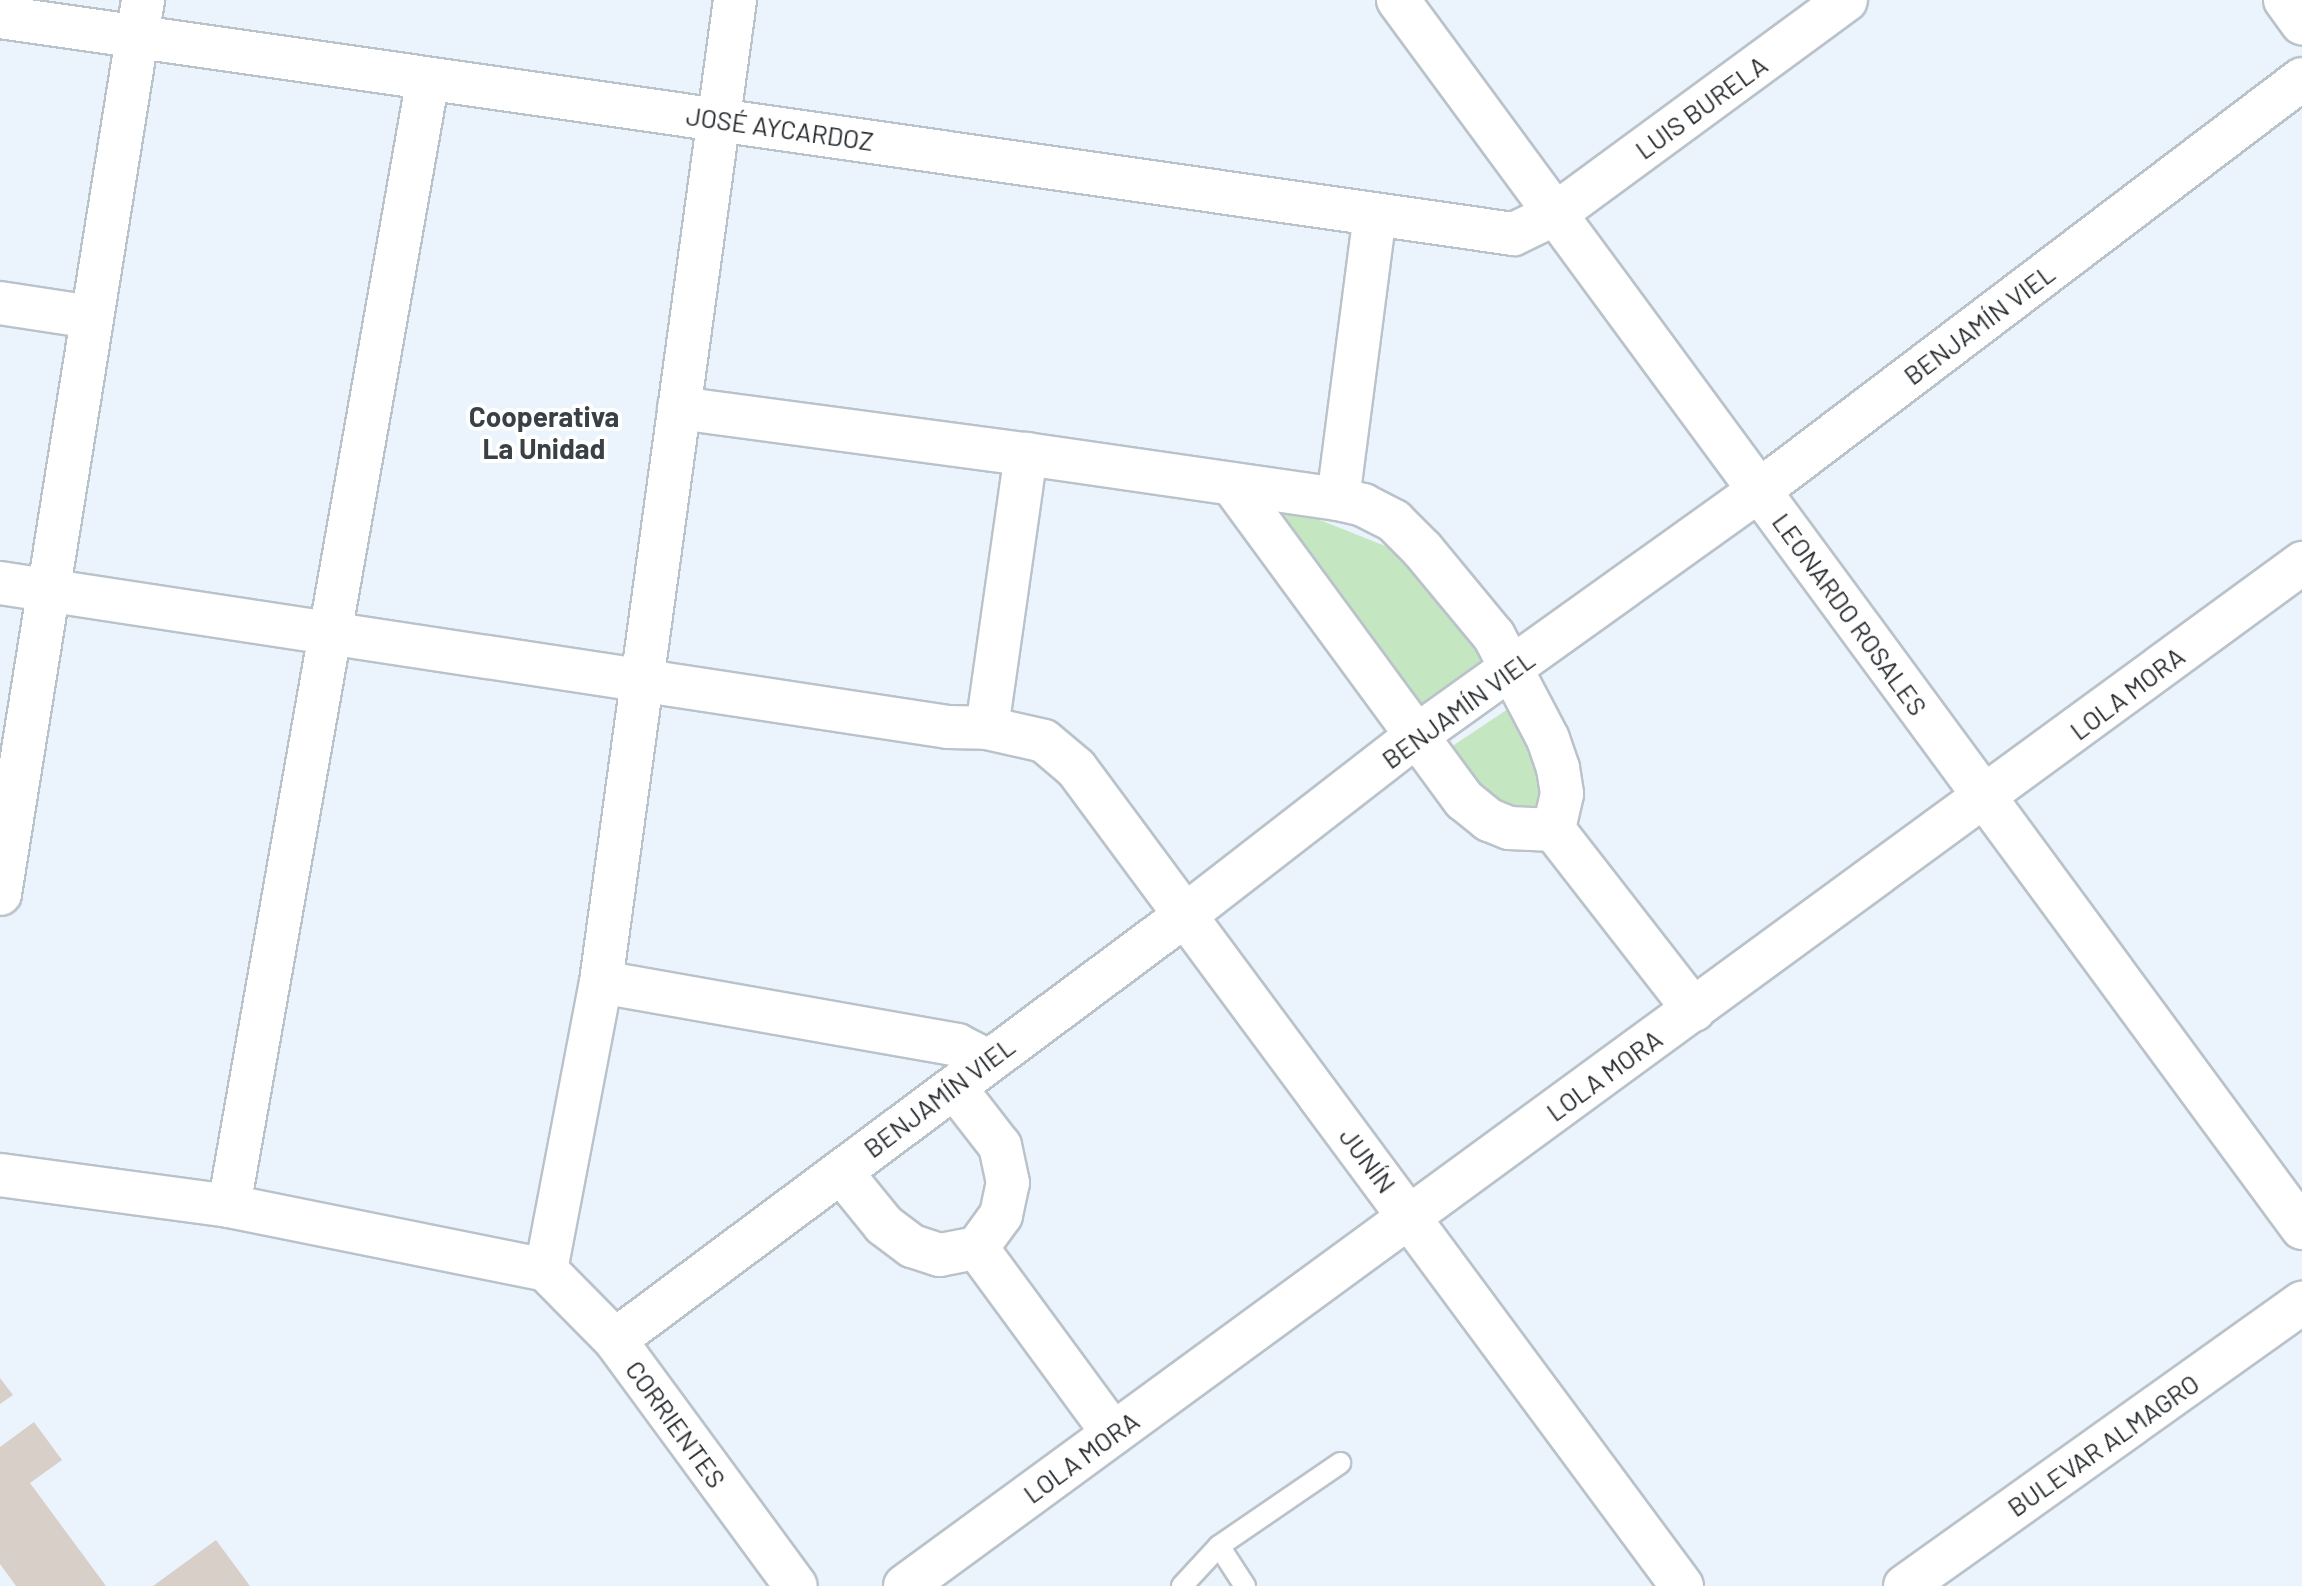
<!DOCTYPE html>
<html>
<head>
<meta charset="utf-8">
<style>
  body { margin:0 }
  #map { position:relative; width:2302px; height:1586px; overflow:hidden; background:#ebf4fc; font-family:Barlow,sans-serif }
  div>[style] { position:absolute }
  .green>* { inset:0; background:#c4e6c1 }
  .building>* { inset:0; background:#d8d0c8 }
  .roads { filter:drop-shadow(2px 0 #bac2ca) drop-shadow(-2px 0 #bac2ca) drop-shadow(0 2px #bac2ca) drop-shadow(0 -2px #bac2ca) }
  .service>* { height:20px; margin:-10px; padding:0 10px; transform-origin:10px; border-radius:10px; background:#fff }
  .minor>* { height:42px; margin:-21px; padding:0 21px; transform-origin:21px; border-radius:21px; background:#fff }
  span { translate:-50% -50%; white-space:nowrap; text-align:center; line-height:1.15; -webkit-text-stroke:8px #fff; paint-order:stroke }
  .street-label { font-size:26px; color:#272a2d }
  .neighbourhood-label { font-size:28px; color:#394046; font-weight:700 }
</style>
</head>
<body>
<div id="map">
  <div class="green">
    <div style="clip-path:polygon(1277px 503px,1398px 551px,1488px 660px,1423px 712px,1272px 512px)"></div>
    <div style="clip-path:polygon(1517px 703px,1545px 795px,1537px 809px,1525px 813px,1495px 803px,1448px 749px)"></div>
  </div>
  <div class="building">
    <div style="clip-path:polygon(0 1378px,13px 1395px,0 1404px)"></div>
    <div style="clip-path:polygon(34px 1422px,62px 1460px,30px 1483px,106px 1586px,16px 1586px,0 1564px,0 1447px)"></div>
    <div style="clip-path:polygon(216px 1540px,250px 1586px,153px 1586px)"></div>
  </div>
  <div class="roads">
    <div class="service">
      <div style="left:1219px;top:1546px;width:48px;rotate:57deg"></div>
      <div style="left:1182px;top:1586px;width:54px;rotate:-47.2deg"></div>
      <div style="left:1219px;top:1546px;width:147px;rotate:-34.4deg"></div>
    </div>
    <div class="minor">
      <div style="left:1398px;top:0;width:1525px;rotate:53.64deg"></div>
      <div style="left:2285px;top:0;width:29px;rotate:54deg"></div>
      <div style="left:0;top:17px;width:1529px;rotate:8.16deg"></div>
      <div style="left:1514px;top:234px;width:46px;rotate:-26deg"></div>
      <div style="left:1555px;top:214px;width:361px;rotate:-36.3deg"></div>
      <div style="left:0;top:303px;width:93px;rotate:8.7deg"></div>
      <div style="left:679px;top:408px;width:350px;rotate:7.6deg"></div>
      <div style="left:1026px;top:454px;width:315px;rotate:8.2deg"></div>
      <div style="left:1338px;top:499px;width:26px;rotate:13deg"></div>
      <div style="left:1363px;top:505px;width:35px;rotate:27deg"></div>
      <div style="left:1394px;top:521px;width:40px;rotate:45deg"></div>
      <div style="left:1422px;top:549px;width:113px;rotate:50.4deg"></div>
      <div style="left:1494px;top:636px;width:116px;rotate:62.3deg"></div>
      <div style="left:1548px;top:739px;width:31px;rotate:71deg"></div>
      <div style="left:1558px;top:768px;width:26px;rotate:81deg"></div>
      <div style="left:1562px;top:794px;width:37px;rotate:103deg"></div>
      <div style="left:1554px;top:830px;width:45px;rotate:-177.5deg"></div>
      <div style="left:1509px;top:828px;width:22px;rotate:-158deg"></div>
      <div style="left:1489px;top:820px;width:32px;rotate:-141deg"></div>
      <div style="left:1464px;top:800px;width:392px;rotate:-126.3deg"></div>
      <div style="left:1338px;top:499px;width:286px;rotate:-82.6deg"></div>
      <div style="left:0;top:583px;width:959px;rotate:8.64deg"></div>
      <div style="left:948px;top:727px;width:39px;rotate:1deg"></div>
      <div style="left:987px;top:728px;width:58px;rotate:12.8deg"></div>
      <div style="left:1044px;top:741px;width:42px;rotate:40.2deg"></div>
      <div style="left:1076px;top:768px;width:1018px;rotate:53.47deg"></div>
      <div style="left:987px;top:728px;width:277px;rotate:-81.9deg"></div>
      <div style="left:1554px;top:830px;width:228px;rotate:52.1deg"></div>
      <div style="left:0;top:894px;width:905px;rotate:-80.91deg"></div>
      <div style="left:601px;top:982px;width:362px;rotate:10deg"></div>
      <div style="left:957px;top:1045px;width:33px;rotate:27deg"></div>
      <div style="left:841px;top:1172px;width:68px;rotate:50.9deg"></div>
      <div style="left:884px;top:1225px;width:35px;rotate:37deg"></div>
      <div style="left:912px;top:1246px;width:29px;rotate:18deg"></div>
      <div style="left:940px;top:1255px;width:38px;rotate:-11deg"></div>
      <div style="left:977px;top:1248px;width:41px;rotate:-54deg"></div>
      <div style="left:1001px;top:1215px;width:33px;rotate:-78deg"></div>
      <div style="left:1008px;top:1183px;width:38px;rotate:-102deg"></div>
      <div style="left:1000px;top:1146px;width:73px;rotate:-127.8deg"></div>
      <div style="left:0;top:1175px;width:231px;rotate:7.7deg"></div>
      <div style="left:229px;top:1206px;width:323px;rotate:11.4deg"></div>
      <div style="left:229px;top:1206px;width:1145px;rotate:-79.99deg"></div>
      <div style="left:977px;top:1248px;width:230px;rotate:53.7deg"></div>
      <div style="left:546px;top:1270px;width:293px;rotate:-79.2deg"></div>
      <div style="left:601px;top:982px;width:991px;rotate:-82.23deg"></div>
      <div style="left:546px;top:1270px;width:98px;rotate:45.4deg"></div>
      <div style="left:615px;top:1340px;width:305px;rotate:53.7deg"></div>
      <div style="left:615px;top:1340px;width:710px;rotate:-36.69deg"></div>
      <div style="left:1184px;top:916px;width:294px;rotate:-37.8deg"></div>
      <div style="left:1416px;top:736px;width:423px;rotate:-35.6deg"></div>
      <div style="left:1760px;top:490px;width:680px;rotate:-37.17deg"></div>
      <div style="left:905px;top:1586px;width:1732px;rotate:-36.21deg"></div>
      <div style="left:1905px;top:1586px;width:488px;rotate:-35.5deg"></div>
    </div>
  </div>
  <div class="street-label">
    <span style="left:1701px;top:107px;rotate:-36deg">LUIS BURELA</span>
    <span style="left:780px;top:128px;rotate:8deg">JOSÉ AYCARDOZ</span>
    <span style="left:1979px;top:324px;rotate:-37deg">BENJAMÍN VIEL</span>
    <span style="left:1850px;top:614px;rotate:54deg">LEONARDO ROSALES</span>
    <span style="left:2127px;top:693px;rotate:-37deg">LOLA MORA</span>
    <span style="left:1458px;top:709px;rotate:-36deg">BENJAMÍN VIEL</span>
    <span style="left:1604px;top:1075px;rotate:-36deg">LOLA MORA</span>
    <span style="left:939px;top:1097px;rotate:-37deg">BENJAMÍN VIEL</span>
    <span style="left:1368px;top:1160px;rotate:53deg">JUNÍN</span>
    <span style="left:676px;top:1424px;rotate:54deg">CORRIENTES</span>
    <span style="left:2103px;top:1445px;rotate:-35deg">BULEVAR ALMAGRO</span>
    <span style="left:1081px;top:1457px;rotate:-36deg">LOLA MORA</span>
  </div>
  <div class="neighbourhood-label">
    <span style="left:544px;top:432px">Cooperativa<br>La Unidad</span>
  </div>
</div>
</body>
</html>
